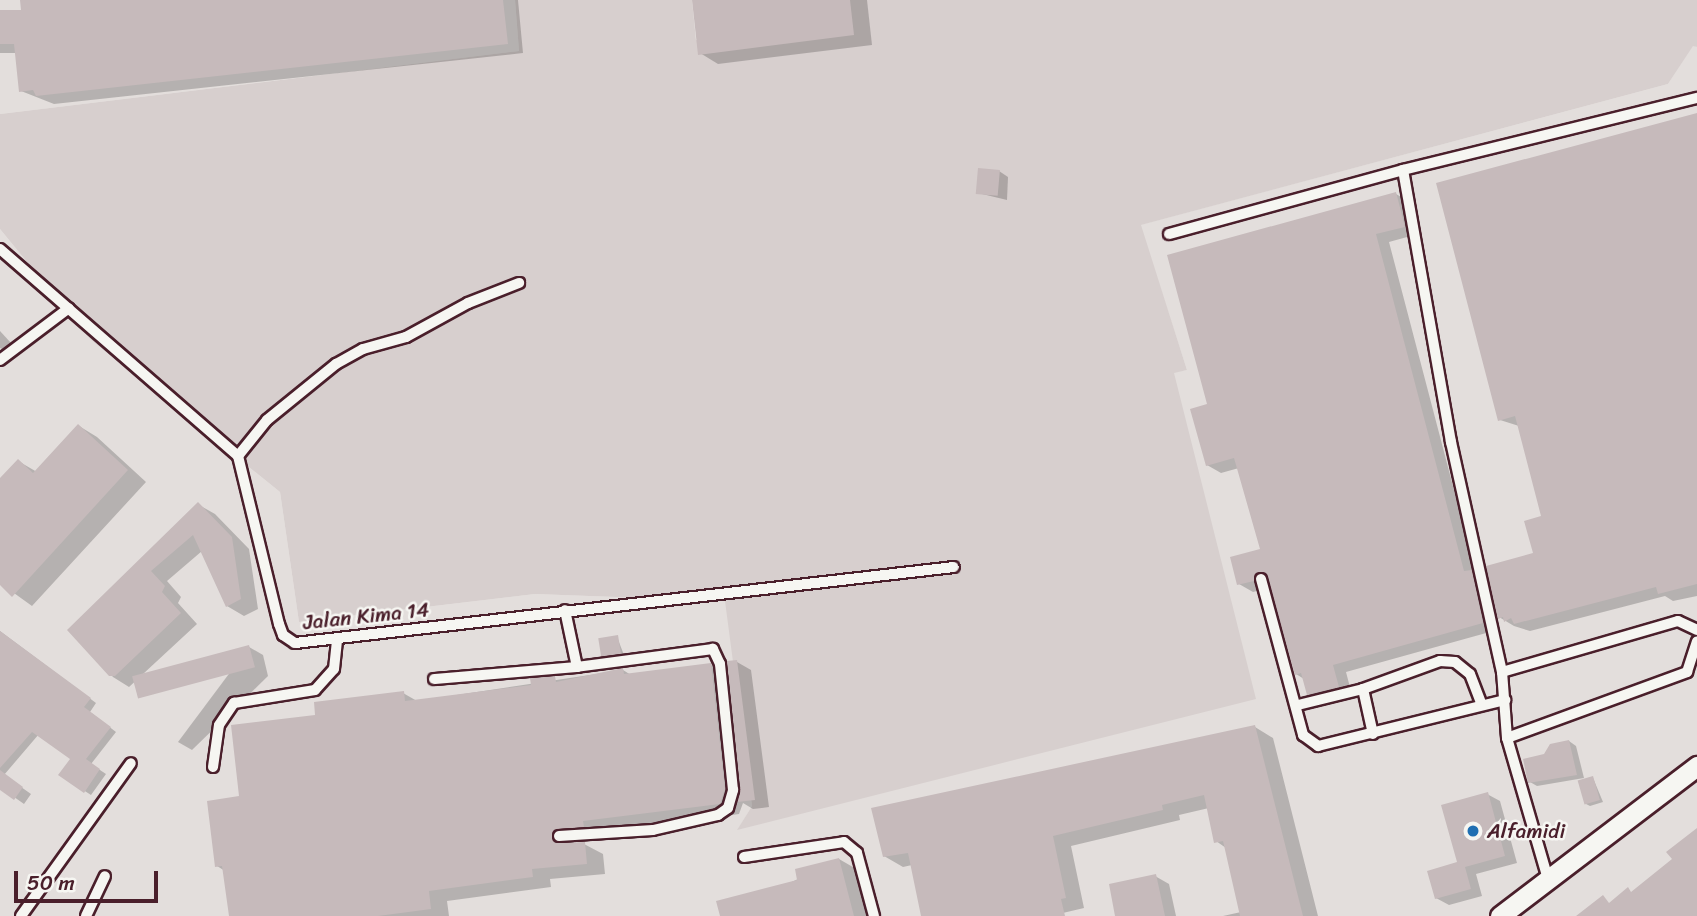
<!DOCTYPE html>
<html>
<head>
<meta charset="utf-8">
<style>
  body { margin:0 }
  #map { position:relative; width:1697px; height:916px; overflow:hidden; background:#efedea; font-family:Sriracha,sans-serif }
  div>[style] { position:absolute }
  .built>* { inset:0; background:#e3dedc }
  .green>* { inset:0; background:#d7cfce }
  .shadow>* { inset:0; background:#0003 }
  .building>* { inset:0; background:#c6babb; transform-origin:0 0 }
  .roads { filter:drop-shadow(2px 0 #4a1f2b) drop-shadow(-2px 0 #4a1f2b) drop-shadow(0 2px #4a1f2b) drop-shadow(0 -2px #4a1f2b) }
  .service>* { height:10px; margin:-5px; padding:0 5px; transform-origin:5px; border-radius:5px; background:#f6f6f2 }
  .minor>* { height:19px; margin:-9.5px; padding:0 9.5px; transform-origin:9.5px; border-radius:9.5px; background:#f6f6f2 }
  .dots>* { width:19px; height:19px; translate:-50% -50%; box-sizing:border-box; border:4px solid #f6f6f2; border-radius:50% }
  span { translate:-50% -50%; white-space:nowrap; text-align:center; line-height:1.15; -webkit-text-stroke:5px #f6f6f2; paint-order:stroke }
  .street-label { font-size:21px; color:#4a1f2b }
  .poi-label { font-size:21px; color:#4a1f2b }
  .left { translate:0 -50%; text-align:left }
  .scale { position:absolute; left:14px; top:871px; width:144px; height:32px; box-sizing:border-box; border:4px solid #4a1f2b; border-top:0; padding-left:9px; font-size:21px; line-height:24px; white-space:nowrap; color:#4a1f2b; -webkit-text-stroke:5px #f6f6f2; paint-order:stroke }
</style>
</head>
<body>
<div id="map">
  <div class="built">
    <div style="clip-path:polygon(0 0,515px 0,519px 51px,0 114px)"></div>
    <div style="clip-path:polygon(1693px 45px,1697px 47px,1697px 916px,0 916px,0 229px,91px 340px,280px 492px,299px 622px,535px 594px,726px 601px,752px 806px,738px 829px,1174px 372px,1187px 370px,1140px 225px,1668px 84px)"></div>
  </div>
  <div class="green">
    <div style="clip-path:polygon(515px 0,692px 0,696px 40px,848px 0,1697px 0,1697px 47px,1693px 46px,1668px 84px,1141px 225px,1187px 370px,1174px 373px,1256px 699px,737px 830px,752px 806px,725px 601px,535px 594px,299px 622px,280px 492px,91px 340px,0 229px,0 114px,519px 51px)"></div>
  </div>
  <div class="shadow">
    <div style="clip-path:polygon(22px 0,518px 0,523px 53px,54px 104px,21px 91px,17px 53px,0 53px,0 12px,23px 12px)"></div>
    <div style="clip-path:polygon(693px 0,867px 0,872px 45px,718px 64px,700px 53px)"></div>
    <div style="clip-path:polygon(1697px 115px,1697px 596px,1673px 601px,1665px 596px,1530px 631px,1514px 626px,1499px 617px,1535px 555px,1543px 517px,1519px 426px,1500px 420px)"></div>
    <div style="clip-path:polygon(999px 171px,1008px 177px,1007px 200px,978px 193px)"></div>
    <div style="clip-path:polygon(1396px 194px,1410px 202px,1418px 234px,1389px 242px,1476px 574px,1497px 630px,1346px 672px,1352px 695px,1322px 702px,1308px 694px,1304px 679px,1296px 674px,1271px 582px,1268px 588px,1253px 592px,1239px 584px,1262px 550px,1239px 468px,1221px 473px,1207px 465px,1209px 405px)"></div>
    <div style="clip-path:polygon(0 331px,11px 343px,4px 350px,0 348px)"></div>
    <div style="clip-path:polygon(79px 426px,97px 437px,146px 482px,32px 606px,0 583px,0 484px,18px 461px,37px 472px)"></div>
    <div style="clip-path:polygon(199px 505px,215px 514px,249px 549px,258px 609px,244px 616px,227px 606px,202px 551px,167px 581px,181px 597px,178px 603px,197px 624px,129px 687px,113px 677px,69px 630px)"></div>
    <div style="clip-path:polygon(0 631px,96px 703px,90px 712px,116px 732px,91px 764px,106px 774px,91px 795px,60px 775px,72px 758px,39px 734px,4px 775px,31px 794px,24px 804px,0 787px)"></div>
    <div style="clip-path:polygon(617px 637px,624px 655px,602px 655px)"></div>
    <div style="clip-path:polygon(249px 647px,263px 655px,268px 676px,192px 750px,178px 742px)"></div>
    <div style="clip-path:polygon(737px 662px,751px 670px,769px 807px,753px 809px,743px 803px,739px 814px,577px 838px,572px 844px,584px 844px,603px 854px,605px 874px,550px 879px,551px 887px,447px 901px,449px 916px,231px 916px,225px 871px,217px 866px,241px 798px,317px 717px,403px 693px,417px 701px,623px 670px,631px 675px,711px 665px,730px 676px)"></div>
    <div style="clip-path:polygon(1255px 727px,1273px 738px,1318px 916px,1223px 916px,1241px 912px,1226px 848px,1216px 841px,1209px 808px,1179px 815px,1180px 820px,1071px 846px,1084px 908px,1050px 916px,923px 916px,912px 865px,903px 867px,884px 856px)"></div>
    <div style="clip-path:polygon(1569px 741px,1576px 746px,1584px 778px,1537px 786px,1530px 782px,1545px 756px)"></div>
    <div style="clip-path:polygon(1593px 778px,1603px 802px,1590px 806px,1586px 804px)"></div>
    <div style="clip-path:polygon(1487px 794px,1500px 801px,1517px 863px,1476px 874px,1482px 896px,1449px 905px,1436px 898px,1459px 864px)"></div>
    <div style="clip-path:polygon(839px 859px,858px 870px,869px 916px,722px 916px)"></div>
    <div style="clip-path:polygon(1155px 876px,1169px 884px,1176px 916px,1117px 916px)"></div>
  </div>
  <div class="building">
    <div style="clip-path:polygon(20px 0,503px 0,508px 44px,36px 96px,33px 90px,19px 92px,14px 44px,0 44px,0 10px,21px 10px)"></div>
    <div style="clip-path:polygon(692px 0,850px 0,854px 35px,698px 55px)"></div>
    <div style="clip-path:polygon(1697px 113px,1697px 584px,1658px 594px,1656px 587px,1514px 624px,1511px 618px,1504px 622px,1503px 617px,1498px 619px,1486px 566px,1533px 553px,1524px 521px,1541px 516px,1515px 416px,1498px 421px,1436px 183px)"></div>
    <div style="left:978px;top:168px;width:22px;height:26px;rotate:5deg"></div>
    <div style="clip-path:polygon(1396px 192px,1405px 227px,1376px 234px,1464px 571px,1472px 570px,1483px 623px,1333px 665px,1339px 687px,1307px 695px,1301px 673px,1295px 675px,1267px 574px,1258px 572px,1254px 581px,1237px 585px,1230px 557px,1260px 549px,1234px 458px,1206px 466px,1190px 409px,1207px 404px,1167px 255px)"></div>
    <div style="clip-path:polygon(78px 424px,128px 470px,12px 597px,0 585px,0 478px,18px 459px,33px 473px)"></div>
    <div style="clip-path:polygon(198px 502px,232px 537px,241px 599px,226px 607px,193px 535px,151px 571px,165px 586px,162px 592px,181px 613px,115px 676px,109px 676px,67px 630px)"></div>
    <div style="clip-path:polygon(0 631px,91px 698px,84px 707px,111px 727px,86px 759px,100px 769px,84px 793px,58px 775px,70px 759px,32px 732px,0 768px)"></div>
    <div style="left:618px;top:635px;width:19px;height:20px;rotate:81deg"></div>
    <div style="left:249px;top:645px;width:23px;height:121px;rotate:75deg"></div>
    <div style="clip-path:polygon(737px 660px,755px 800px,737px 802px,740px 789px,727px 661px)"></div>
    <div style="clip-path:polygon(711px 663px,725px 789px,720px 804px,583px 821px,584px 827px,555px 830px,552px 836px,556px 843px,585px 842px,587px 864px,532px 869px,533px 877px,429px 891px,431px 909px,378px 916px,229px 916px,222px 866px,215px 867px,207px 801px,239px 796px,231px 725px,315px 715px,314px 702px,404px 691px,405px 701px,531px 685px,530px 678px,555px 676px,556px 682px,623px 668px,624px 674px)"></div>
    <div style="clip-path:polygon(1255px 725px,1303px 916px,1240px 916px,1223px 841px,1214px 843px,1204px 795px,1162px 805px,1163px 810px,1053px 836px,1066px 898px,1061px 899px,1065px 916px,921px 916px,908px 853px,883px 857px,871px 808px)"></div>
    <div style="clip-path:polygon(1569px 740px,1577px 775px,1528px 783px,1523px 759px,1544px 754px,1550px 744px)"></div>
    <div style="clip-path:polygon(0 770px,23px 787px,14px 800px,0 790px)"></div>
    <div style="left:1593px;top:776px;width:25px;height:16px;rotate:74deg"></div>
    <div style="clip-path:polygon(1488px 792px,1505px 856px,1465px 867px,1471px 889px,1435px 899px,1427px 871px,1457px 862px,1441px 805px)"></div>
    <div style="clip-path:polygon(1697px 828px,1697px 916px,1576px 916px,1603px 895px,1609px 903px,1628px 887px,1631px 892px,1672px 859px,1666px 852px)"></div>
    <div style="clip-path:polygon(839px 858px,854px 916px,720px 916px,716px 901px,797px 880px,795px 869px)"></div>
    <div style="clip-path:polygon(1156px 874px,1165px 916px,1115px 916px,1109px 884px)"></div>
  </div>
  <div class="roads">
    <div class="service">
      <div style="left:1169px;top:234px;width:243px;rotate:-15.3deg"></div>
      <div style="left:0;top:249px;width:315px;rotate:41deg"></div>
      <div style="left:238px;top:456px;width:173px;rotate:76.3deg"></div>
      <div style="left:279px;top:624px;width:12px;rotate:70deg"></div>
      <div style="left:283px;top:635px;width:14px;rotate:34deg"></div>
      <div style="left:295px;top:643px;width:663px;rotate:-6.58deg"></div>
      <div style="left:0;top:360px;width:86px;rotate:-37deg"></div>
      <div style="left:238px;top:456px;width:46px;rotate:-51.1deg"></div>
      <div style="left:267px;top:420px;width:89px;rotate:-39.1deg"></div>
      <div style="left:336px;top:364px;width:31px;rotate:-29deg"></div>
      <div style="left:363px;top:349px;width:45px;rotate:-15.6deg"></div>
      <div style="left:406px;top:337px;width:71px;rotate:-28.7deg"></div>
      <div style="left:468px;top:303px;width:55px;rotate:-21.4deg"></div>
      <div style="left:1261px;top:579px;width:162px;rotate:74.9deg"></div>
      <div style="left:1303px;top:735px;width:19px;rotate:36deg"></div>
      <div style="left:1318px;top:746px;width:193px;rotate:-13.8deg"></div>
      <div style="left:1502px;top:672px;width:236px;rotate:-102.5deg"></div>
      <div style="left:1451px;top:442px;width:276px;rotate:-100deg"></div>
      <div style="left:1403px;top:170px;width:303px;rotate:-13.8deg"></div>
      <div style="left:434px;top:679px;width:144px;rotate:-4.8deg"></div>
      <div style="left:1363px;top:689px;width:46px;rotate:77.5deg"></div>
      <div style="left:1298px;top:705px;width:67px;rotate:-13.8deg"></div>
      <div style="left:1363px;top:689px;width:82px;rotate:-20deg"></div>
      <div style="left:1440px;top:661px;width:15px;rotate:4deg"></div>
      <div style="left:1455px;top:662px;width:19px;rotate:39deg"></div>
      <div style="left:1470px;top:674px;width:31px;rotate:69deg"></div>
      <div style="left:1507px;top:738px;width:192px;rotate:-20.1deg"></div>
      <div style="left:1687px;top:672px;width:32px;rotate:-72deg"></div>
      <div style="left:213px;top:767px;width:42px;rotate:-81.9deg"></div>
      <div style="left:219px;top:725px;width:27px;rotate:-56deg"></div>
      <div style="left:234px;top:703px;width:82px;rotate:-9.1deg"></div>
      <div style="left:315px;top:690px;width:28px;rotate:-48deg"></div>
      <div style="left:334px;top:669px;width:28px;rotate:-84deg"></div>
      <div style="left:559px;top:836px;width:94px;rotate:-3.7deg"></div>
      <div style="left:653px;top:830px;width:67px;rotate:-13deg"></div>
      <div style="left:718px;top:815px;width:12px;rotate:-35deg"></div>
      <div style="left:728px;top:808px;width:19px;rotate:-74deg"></div>
      <div style="left:733px;top:790px;width:127px;rotate:-95.9deg"></div>
      <div style="left:720px;top:664px;width:17px;rotate:-115deg"></div>
      <div style="left:713px;top:649px;width:137px;rotate:172.5deg"></div>
      <div style="left:577px;top:667px;width:58px;rotate:-101.9deg"></div>
      <div style="left:744px;top:857px;width:101px;rotate:-8.5deg"></div>
      <div style="left:844px;top:842px;width:17px;rotate:40deg"></div>
      <div style="left:857px;top:853px;width:65px;rotate:74.9deg"></div>
      <div style="left:1548px;top:879px;width:147px;rotate:-106.2deg"></div>
      <div style="left:1507px;top:738px;width:66px;rotate:-94.3deg"></div>
      <div style="left:1502px;top:672px;width:183px;rotate:-16.2deg"></div>
      <div style="left:1678px;top:621px;width:21px;rotate:25deg"></div>
      <div style="left:21px;top:916px;width:188px;rotate:-54.3deg"></div>
      <div style="left:86px;top:916px;width:44px;rotate:-64.6deg"></div>
    </div>
    <div class="minor">
      <div style="left:1500px;top:916px;width:248px;rotate:-37.3deg"></div>
    </div>
  </div>
  <div class="dots">
    <div style="left:1473px;top:831px;background:#1f6fb2"></div>
  </div>
  <div class="street-label">
    <span style="left:366px;top:616px;rotate:-6deg">Jalan Kima 14</span>
  </div>
  <div class="poi-label">
    <span class="left" style="left:1487px;top:831px">Alfamidi</span>
  </div>
  <div class="scale">50 m</div>
</div>
</body>
</html>
